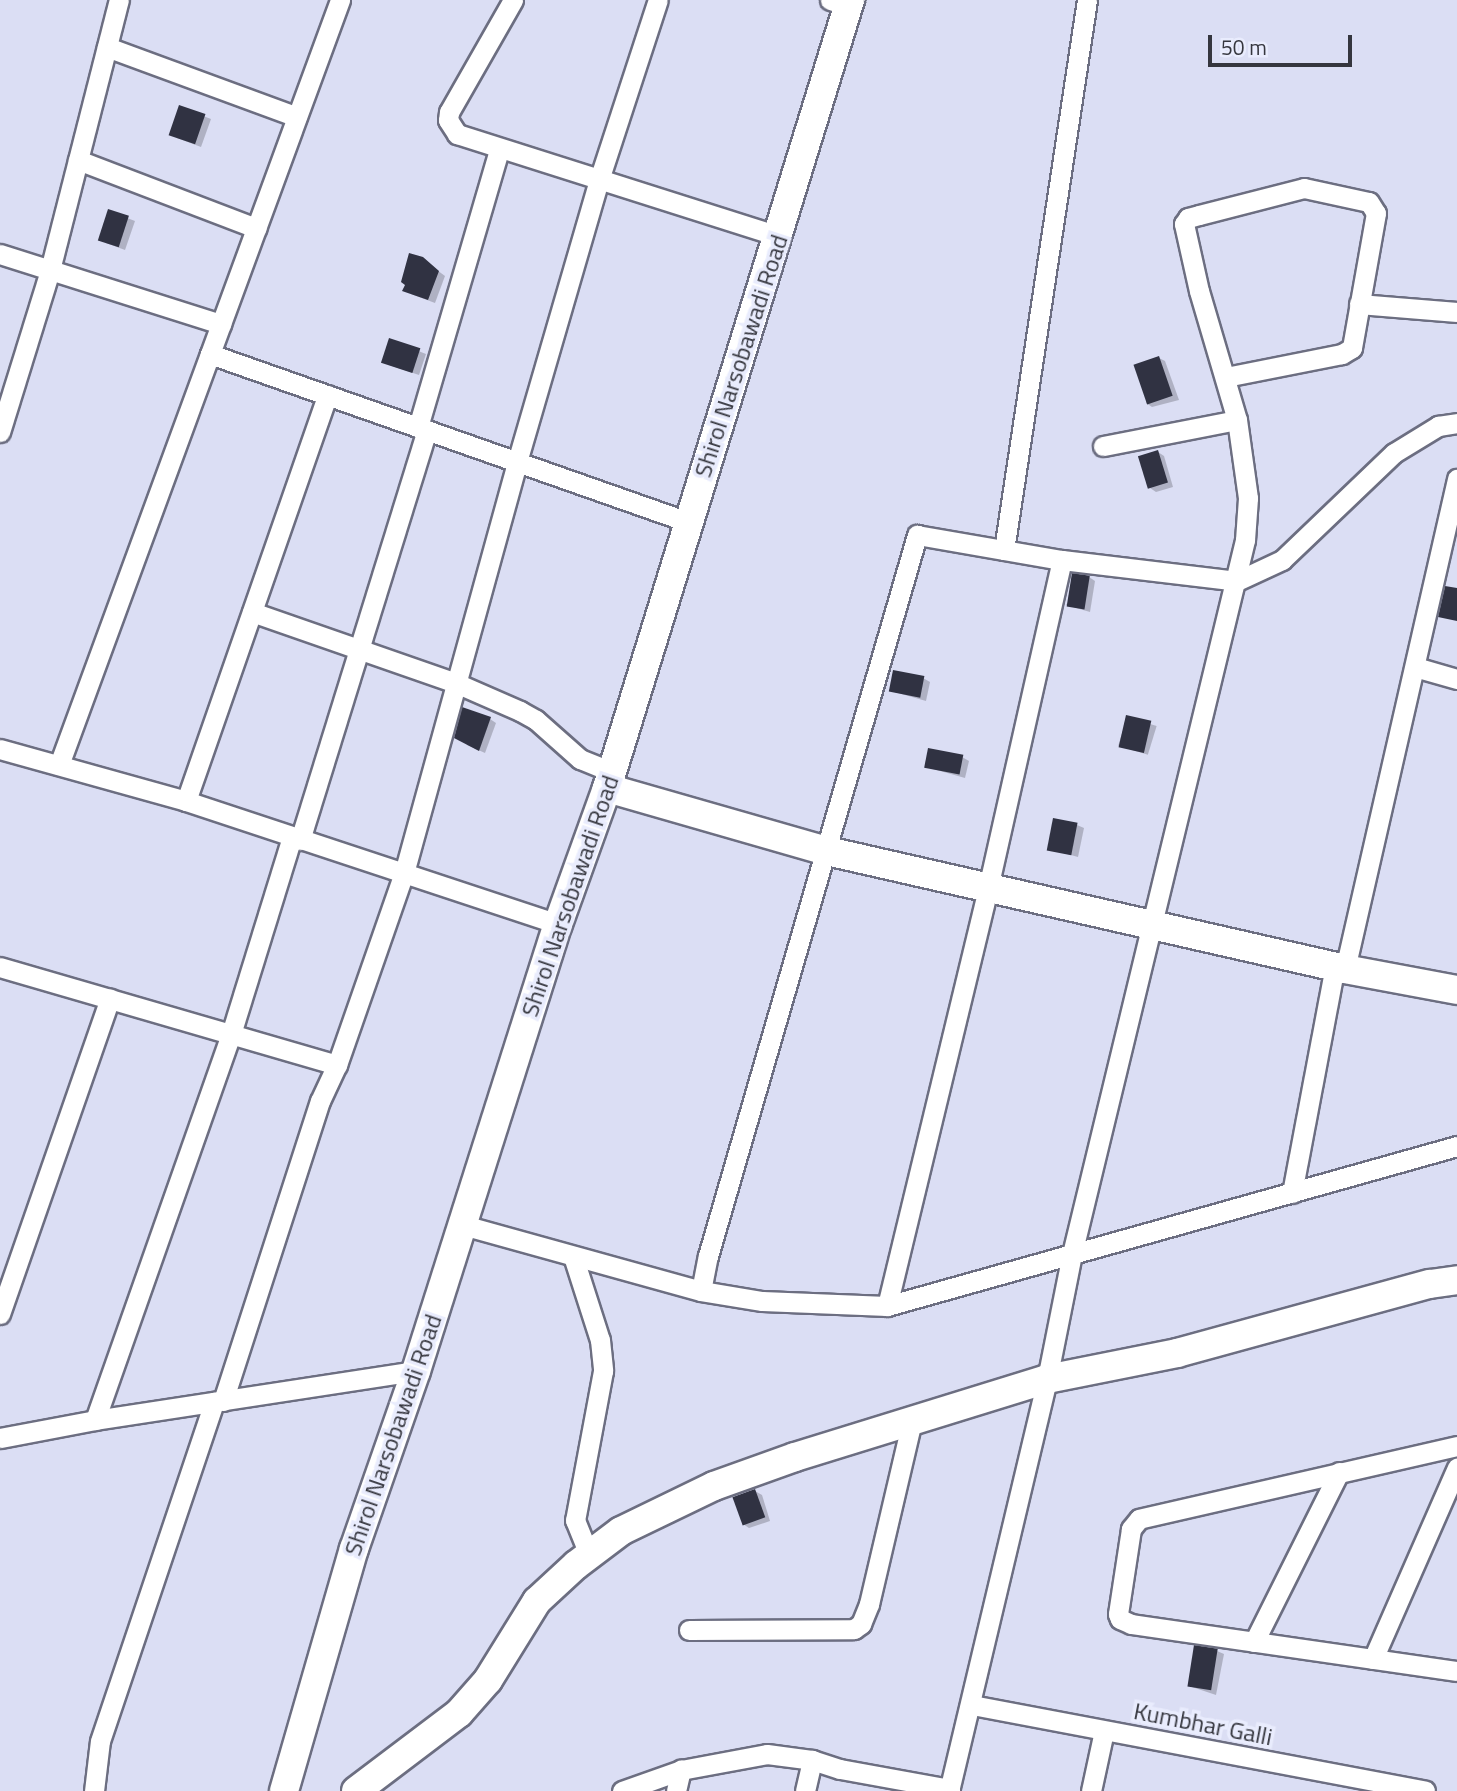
<!DOCTYPE html>
<html>
<head>
<meta charset="utf-8">
<style>
  body { margin:0 }
  #map { position:relative; width:1457px; height:1791px; overflow:hidden; background:#dbdef4; font-family:"Titillium Web",sans-serif }
  div>[style] { position:absolute }
  .shadow>* { inset:0; background:#0003; transform-origin:0 0 }
  .building>* { inset:0; background:#303242; transform-origin:0 0 }
  .roads { filter:drop-shadow(2px 0 #6c6e81) drop-shadow(-2px 0 #6c6e81) drop-shadow(0 2px #6c6e81) drop-shadow(0 -2px #6c6e81) }
  .street>* { height:19px; margin:-9.5px; padding:0 9.5px; transform-origin:9.5px; border-radius:9.5px; background:#fff }
  .secondary>* { height:28px; margin:-14px; padding:0 14px; transform-origin:14px; border-radius:14px; background:#fff }
  span { translate:-50% -50%; white-space:nowrap; text-align:center; line-height:1.15; -webkit-text-stroke:7px #e9ecfd; paint-order:stroke }
  .street-label { font-size:24px; color:#35363e }
  .scale { position:absolute; left:1208px; top:35px; width:144px; height:32px; box-sizing:border-box; border:4px solid #35363e; border-top:0; padding-left:9px; font-size:21px; line-height:24px; white-space:nowrap; color:#35363e; -webkit-text-stroke:5px #e9ecfd; paint-order:stroke }
</style>
</head>
<body>
<div id="map">
  <div class="shadow">
    <div style="clip-path:polygon(180px 107px,211px 119px,201px 147px,177px 138px)"></div>
    <div style="clip-path:polygon(109px 211px,135px 221px,125px 250px,106px 243px)"></div>
    <div style="clip-path:polygon(422px 259px,445px 276px,435px 303px,411px 294px)"></div>
    <div style="clip-path:polygon(390px 340px,426px 354px,419px 375px,389px 365px)"></div>
    <div style="clip-path:polygon(1159px 358px,1165px 361px,1179px 400px,1152px 407px,1146px 403px)"></div>
    <div style="clip-path:polygon(1158px 452px,1164px 456px,1173px 487px,1156px 492px,1150px 488px)"></div>
    <div style="clip-path:polygon(1089px 577px,1095px 581px,1090px 612px,1066px 605px)"></div>
    <div style="clip-path:polygon(923px 678px,930px 682px,926px 701px,891px 691px)"></div>
    <div style="left:1127px;top:717px;width:31px;height:30px;rotate:17deg"></div>
    <div style="clip-path:polygon(490px 719px,496px 723px,485px 753px,467px 745px)"></div>
    <div style="clip-path:polygon(962px 757px,969px 761px,965px 778px,926px 767px)"></div>
    <div style="clip-path:polygon(1077px 825px,1084px 828px,1078px 857px,1049px 849px)"></div>
    <div style="clip-path:polygon(755px 1491px,762px 1495px,770px 1521px,749px 1528px,743px 1524px)"></div>
    <div style="clip-path:polygon(1217px 1651px,1224px 1654px,1216px 1695px,1189px 1686px)"></div>
  </div>
  <div class="building">
    <div style="left:179px;top:105px;width:28px;height:32px;rotate:19deg"></div>
    <div style="left:108px;top:209px;width:22px;height:33px;rotate:18deg"></div>
    <div style="clip-path:polygon(409px 253px,423px 257px,439px 271px,428px 300px,402px 291px,405px 285px,401px 282px)"></div>
    <div style="left:389px;top:338px;width:33px;height:26px;rotate:18deg"></div>
    <div style="left:1159px;top:356px;width:42px;height:27px;rotate:71deg"></div>
    <div style="left:1158px;top:450px;width:34px;height:21px;rotate:73deg"></div>
    <div style="left:1072px;top:573px;width:18px;height:34px;rotate:9deg"></div>
    <div style="clip-path:polygon(1445px 586px,1457px 588px,1457px 621px,1438px 617px)"></div>
    <div style="left:893px;top:670px;width:32px;height:22px;rotate:11deg"></div>
    <div style="clip-path:polygon(462px 707px,491px 717px,479px 751px,454px 738px)"></div>
    <div style="left:1126px;top:715px;width:26px;height:33px;rotate:13deg"></div>
    <div style="left:928px;top:748px;width:36px;height:20px;rotate:11deg"></div>
    <div style="left:1053px;top:818px;width:25px;height:33px;rotate:11deg"></div>
    <div style="left:755px;top:1489px;width:30px;height:24px;rotate:70deg"></div>
    <div style="left:1194px;top:1645px;width:24px;height:42px;rotate:9deg"></div>
  </div>
  <div class="roads">
    <div class="street">
      <div style="left:513px;top:0;width:129px;rotate:119.7deg"></div>
      <div style="left:449px;top:112px;width:8px;rotate:97deg"></div>
      <div style="left:448px;top:120px;width:17px;rotate:57deg"></div>
      <div style="left:457px;top:134px;width:338px;rotate:17.6deg"></div>
      <div style="left:830px;top:0;width:19px;rotate:18deg"></div>
      <div style="left:107px;top:47px;width:202px;rotate:20.2deg"></div>
      <div style="left:78px;top:160px;width:191px;rotate:20.9deg"></div>
      <div style="left:0;top:254px;width:232px;rotate:17.6deg"></div>
      <div style="left:1359px;top:304px;width:98px;rotate:4.7deg"></div>
      <div style="left:210px;top:354px;width:507px;rotate:19.36deg"></div>
      <div style="left:418px;top:427px;width:289px;rotate:-73.7deg"></div>
      <div style="left:0;top:432px;width:170px;rotate:-72.8deg"></div>
      <div style="left:50px;top:270px;width:279px;rotate:-75.7deg"></div>
      <div style="left:1103px;top:446px;width:136px;rotate:-11deg"></div>
      <div style="left:1004px;top:550px;width:556px;rotate:-81.42deg"></div>
      <div style="left:252px;top:612px;width:216px;rotate:19.2deg"></div>
      <div style="left:456px;top:683px;width:70px;rotate:23.6deg"></div>
      <div style="left:520px;top:711px;width:18px;rotate:29deg"></div>
      <div style="left:536px;top:720px;width:59px;rotate:41.6deg"></div>
      <div style="left:580px;top:759px;width:35px;rotate:22deg"></div>
      <div style="left:1415px;top:667px;width:44px;rotate:15.9deg"></div>
      <div style="left:0;top:749px;width:193px;rotate:15.6deg"></div>
      <div style="left:186px;top:801px;width:392px;rotate:18.3deg"></div>
      <div style="left:59px;top:765px;width:815px;rotate:-69.83deg"></div>
      <div style="left:186px;top:801px;width:430px;rotate:-70.8deg"></div>
      <div style="left:292px;top:837px;width:206px;rotate:107.2deg"></div>
      <div style="left:231px;top:1034px;width:409px;rotate:109.4deg"></div>
      <div style="left:95px;top:1420px;width:325px;rotate:-8.7deg"></div>
      <div style="left:300px;top:840px;width:429px;rotate:-72.8deg"></div>
      <div style="left:0;top:967px;width:351px;rotate:16.2deg"></div>
      <div style="left:1345px;top:969px;width:503px;rotate:-77.12deg"></div>
      <div style="left:1292px;top:1193px;width:231px;rotate:-79.3deg"></div>
      <div style="left:463px;top:1225px;width:247px;rotate:15.5deg"></div>
      <div style="left:701px;top:1291px;width:62px;rotate:9.3deg"></div>
      <div style="left:762px;top:1301px;width:125px;rotate:2.3deg"></div>
      <div style="left:887px;top:1306px;width:592px;rotate:-15.68deg"></div>
      <div style="left:573px;top:1256px;width:88px;rotate:72.2deg"></div>
      <div style="left:600px;top:1340px;width:31px;rotate:84deg"></div>
      <div style="left:603px;top:1371px;width:152px;rotate:100.6deg"></div>
      <div style="left:575px;top:1520px;width:37px;rotate:68deg"></div>
      <div style="left:701px;top:1291px;width:36px;rotate:-79deg"></div>
      <div style="left:708px;top:1256px;width:751px;rotate:-73.83deg"></div>
      <div style="left:917px;top:535px;width:147px;rotate:9.8deg"></div>
      <div style="left:1062px;top:560px;width:176px;rotate:6.8deg"></div>
      <div style="left:1237px;top:581px;width:50px;rotate:-25deg"></div>
      <div style="left:1282px;top:560px;width:155px;rotate:-43.7deg"></div>
      <div style="left:1394px;top:453px;width:52px;rotate:-31.5deg"></div>
      <div style="left:1438px;top:426px;width:19px;rotate:-9deg"></div>
      <div style="left:887px;top:1306px;width:430px;rotate:-76.4deg"></div>
      <div style="left:988px;top:888px;width:336px;rotate:-77.3deg"></div>
      <div style="left:0;top:1314px;width:334px;rotate:-70.8deg"></div>
      <div style="left:223px;top:1401px;width:315px;rotate:-72.1deg"></div>
      <div style="left:320px;top:1101px;width:40px;rotate:-65deg"></div>
      <div style="left:337px;top:1065px;width:203px;rotate:-70.8deg"></div>
      <div style="left:404px;top:873px;width:426px;rotate:-74.6deg"></div>
      <div style="left:517px;top:462px;width:294px;rotate:-73.8deg"></div>
      <div style="left:599px;top:180px;width:189px;rotate:-71.9deg"></div>
      <div style="left:0;top:1438px;width:97px;rotate:-10.7deg"></div>
      <div style="left:1457px;top:1446px;width:326px;rotate:167.1deg"></div>
      <div style="left:1139px;top:1519px;width:13px;rotate:129deg"></div>
      <div style="left:1131px;top:1529px;width:86px;rotate:98.7deg"></div>
      <div style="left:1118px;top:1614px;width:5px;rotate:68deg"></div>
      <div style="left:1120px;top:1619px;width:12px;rotate:24deg"></div>
      <div style="left:1131px;top:1624px;width:329px;rotate:8.2deg"></div>
      <div style="left:689px;top:1630px;width:165px;rotate:-0.3deg"></div>
      <div style="left:854px;top:1629px;width:9px;rotate:-36deg"></div>
      <div style="left:861px;top:1624px;width:22px;rotate:-68deg"></div>
      <div style="left:869px;top:1604px;width:188px;rotate:-76.8deg"></div>
      <div style="left:1254px;top:1642px;width:190px;rotate:-63.4deg"></div>
      <div style="left:1373px;top:1659px;width:209px;rotate:-66.3deg"></div>
      <div style="left:972px;top:1705px;width:461px;rotate:10.7deg"></div>
      <div style="left:94px;top:1791px;width:50px;rotate:-83.2deg"></div>
      <div style="left:100px;top:1741px;width:358px;rotate:-71.4deg"></div>
      <div style="left:622px;top:1791px;width:63px;rotate:-19.6deg"></div>
      <div style="left:681px;top:1770px;width:87px;rotate:-10.5deg"></div>
      <div style="left:767px;top:1754px;width:45px;rotate:7.6deg"></div>
      <div style="left:812px;top:1760px;width:29px;rotate:18deg"></div>
      <div style="left:840px;top:1769px;width:112px;rotate:10.3deg"></div>
      <div style="left:676px;top:1791px;width:22px;rotate:-77deg"></div>
      <div style="left:805px;top:1791px;width:32px;rotate:-77deg"></div>
      <div style="left:949px;top:1791px;width:423px;rotate:-76.6deg"></div>
      <div style="left:1047px;top:1379px;width:127px;rotate:-78.7deg"></div>
      <div style="left:1072px;top:1254px;width:735px;rotate:-76.38deg"></div>
      <div style="left:1245px;top:540px;width:42px;rotate:-85.9deg"></div>
      <div style="left:1248px;top:498px;width:79px;rotate:-98deg"></div>
      <div style="left:1237px;top:420px;width:134px;rotate:-106.4deg"></div>
      <div style="left:1199px;top:291px;width:69px;rotate:-102.6deg"></div>
      <div style="left:1184px;top:224px;width:7px;rotate:-56deg"></div>
      <div style="left:1188px;top:218px;width:11px;rotate:-15deg"></div>
      <div style="left:1199px;top:215px;width:108px;rotate:-14.4deg"></div>
      <div style="left:1304px;top:188px;width:66px;rotate:12.2deg"></div>
      <div style="left:1369px;top:202px;width:13px;rotate:58deg"></div>
      <div style="left:1376px;top:213px;width:137px;rotate:100.1deg"></div>
      <div style="left:1352px;top:348px;width:12px;rotate:149deg"></div>
      <div style="left:1342px;top:354px;width:118px;rotate:168.8deg"></div>
      <div style="left:1091px;top:1791px;width:61px;rotate:-77.8deg"></div>
    </div>
    <div class="secondary">
      <div style="left:607px;top:788px;width:229px;rotate:16deg"></div>
      <div style="left:827px;top:851px;width:531px;rotate:12.83deg"></div>
      <div style="left:1345px;top:969px;width:114px;rotate:10.6deg"></div>
      <div style="left:284px;top:1791px;width:252px;rotate:-73.9deg"></div>
      <div style="left:354px;top:1549px;width:188px;rotate:-70.8deg"></div>
      <div style="left:416px;top:1371px;width:469px;rotate:-72.4deg"></div>
      <div style="left:558px;top:924px;width:145px;rotate:-70.2deg"></div>
      <div style="left:607px;top:788px;width:825px;rotate:-72.86deg"></div>
      <div style="left:356px;top:1791px;width:129px;rotate:-37.1deg"></div>
      <div style="left:459px;top:1713px;width:44px;rotate:-48.7deg"></div>
      <div style="left:488px;top:1680px;width:93px;rotate:-58.2deg"></div>
      <div style="left:537px;top:1601px;width:53px;rotate:-42.7deg"></div>
      <div style="left:576px;top:1565px;width:56px;rotate:-37.1deg"></div>
      <div style="left:621px;top:1531px;width:103px;rotate:-25.8deg"></div>
      <div style="left:714px;top:1486px;width:86px;rotate:-19.7deg"></div>
      <div style="left:795px;top:1457px;width:264px;rotate:-17.2deg"></div>
      <div style="left:1047px;top:1379px;width:133px;rotate:-11.3deg"></div>
      <div style="left:1177px;top:1353px;width:262px;rotate:-15.3deg"></div>
      <div style="left:1430px;top:1284px;width:27px;rotate:-8deg"></div>
    </div>
  </div>
  <div class="street-label">
    <span style="left:741px;top:356px;rotate:-72deg">Shirol Narsobawadi Road</span>
    <span style="left:570px;top:896px;rotate:-71deg">Shirol Narsobawadi Road</span>
    <span style="left:393px;top:1435px;rotate:-71deg">Shirol Narsobawadi Road</span>
    <span style="left:1203px;top:1724px;rotate:11deg">Kumbhar Galli</span>
  </div>
  <div class="scale">50 m</div>
</div>
</body>
</html>
